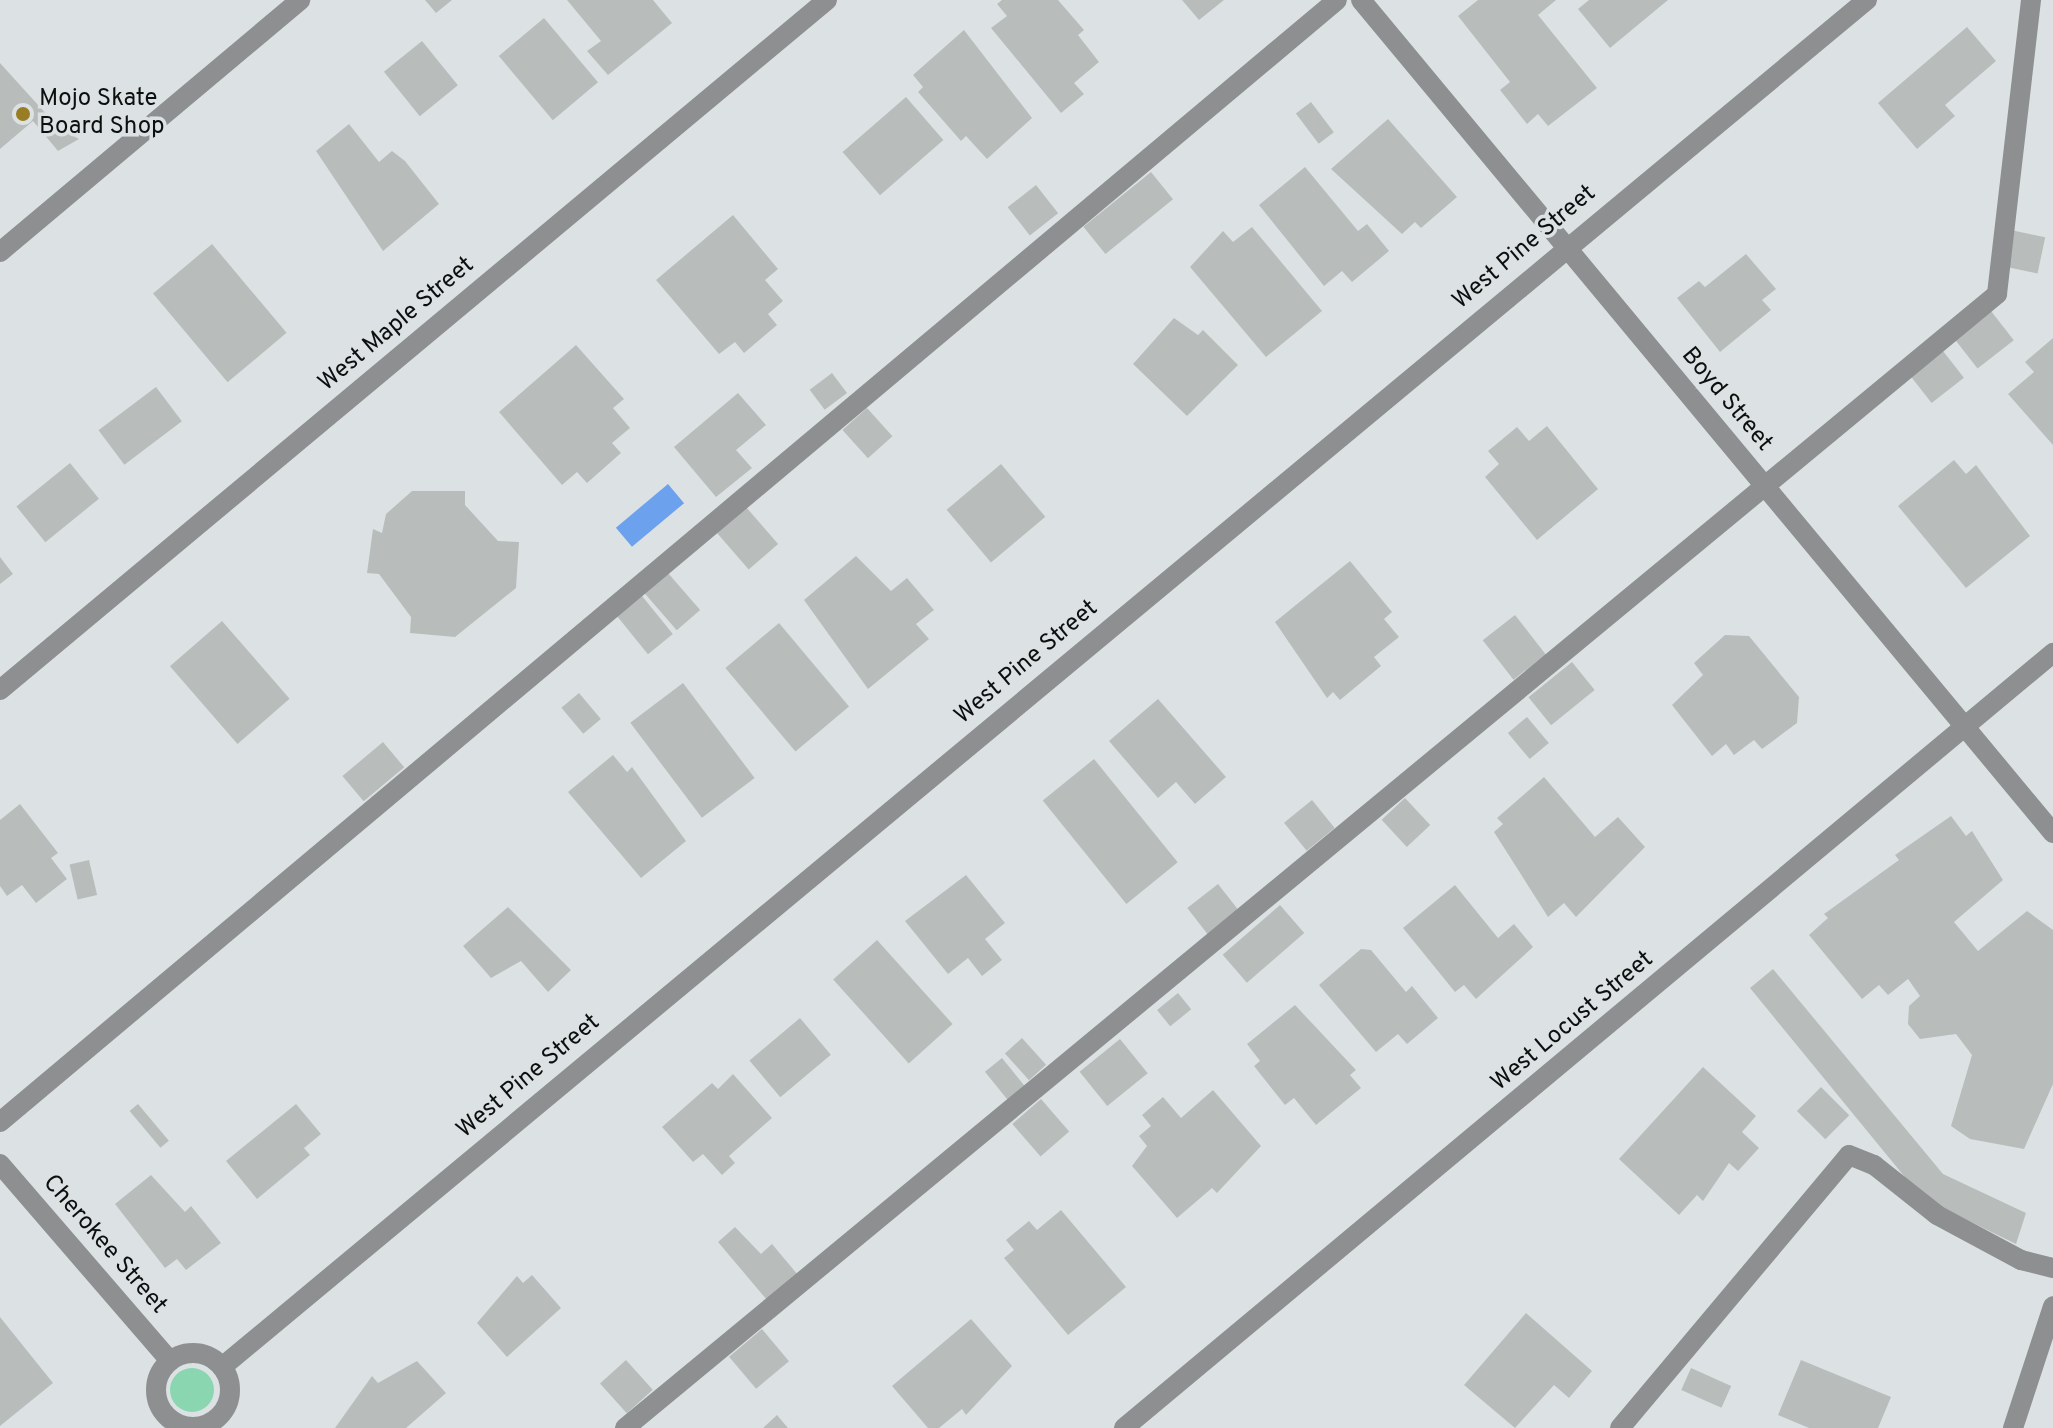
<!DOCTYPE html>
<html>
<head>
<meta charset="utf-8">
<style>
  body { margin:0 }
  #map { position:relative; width:2053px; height:1428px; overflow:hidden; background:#dce2e3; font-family:Overpass,sans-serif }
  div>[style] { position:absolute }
  .green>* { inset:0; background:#8ad6b1 }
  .round { border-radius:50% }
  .water>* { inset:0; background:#6ca1ee; transform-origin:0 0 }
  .building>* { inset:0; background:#b8bdbc; transform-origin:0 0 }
  .minor>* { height:20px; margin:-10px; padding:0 10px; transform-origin:10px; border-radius:10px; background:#8d8f90 }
  .minor>.ring { margin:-10px; padding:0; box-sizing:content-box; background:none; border:20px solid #8d8f90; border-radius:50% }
  .dots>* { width:22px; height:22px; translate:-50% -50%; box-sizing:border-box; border:4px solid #dce2e3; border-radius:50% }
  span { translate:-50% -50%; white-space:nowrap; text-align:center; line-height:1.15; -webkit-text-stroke:7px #dce2e3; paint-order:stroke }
  .poi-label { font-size:24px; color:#0d0f0f }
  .left { translate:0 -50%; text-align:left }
  .street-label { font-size:24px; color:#0d0f0f }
</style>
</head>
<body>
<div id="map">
  <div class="green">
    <div class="round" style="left:170px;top:1368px;width:44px;height:44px"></div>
  </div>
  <div class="water">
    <div style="left:668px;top:484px;width:25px;height:68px;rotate:50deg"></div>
  </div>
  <div class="building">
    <div style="clip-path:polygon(425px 0,452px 0,436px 13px)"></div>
    <div style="clip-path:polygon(567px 0,653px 0,672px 23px,608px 75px,587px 51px,601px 41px)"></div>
    <div style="clip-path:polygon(1002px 0,1058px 0,1084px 30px,1078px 35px,1099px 62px,1074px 83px,1084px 94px,1061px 113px,991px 28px,1007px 16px,997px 4px)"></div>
    <div style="clip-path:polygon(1182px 0,1224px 0,1199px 20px)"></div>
    <div style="clip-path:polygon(1478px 0,1556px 0,1538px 15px,1597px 88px,1548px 126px,1538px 114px,1527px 124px,1500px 90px,1510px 82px,1458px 16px)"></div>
    <div style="clip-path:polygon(1589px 0,1668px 0,1610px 48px,1578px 9px)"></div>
    <div style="left:544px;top:18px;width:84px;height:59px;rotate:50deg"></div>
    <div style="clip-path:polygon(1967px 27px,1996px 61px,1945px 105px,1955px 116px,1917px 149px,1878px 103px)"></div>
    <div style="clip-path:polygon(964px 30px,1032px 118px,987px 159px,966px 136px,961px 141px,918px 92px,923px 87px,913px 75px)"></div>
    <div style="left:422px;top:41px;width:57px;height:49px;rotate:51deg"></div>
    <div style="clip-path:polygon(0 63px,58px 127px,79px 139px,58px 151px,33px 121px,0 149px)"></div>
    <div style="left:906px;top:97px;width:57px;height:84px;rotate:49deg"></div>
    <div style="left:1311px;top:102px;width:38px;height:19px;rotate:53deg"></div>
    <div style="clip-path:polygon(1388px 119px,1457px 197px,1421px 228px,1415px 222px,1402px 234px,1331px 169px)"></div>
    <div style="clip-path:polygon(349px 124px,379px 162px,392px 151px,405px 161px,439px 204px,383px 251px,316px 151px)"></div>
    <div style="clip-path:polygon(1305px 167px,1358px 231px,1367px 224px,1389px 251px,1352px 282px,1342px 271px,1324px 286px,1259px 205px)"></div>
    <div style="left:1151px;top:172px;width:35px;height:87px;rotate:51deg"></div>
    <div style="left:1036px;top:185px;width:36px;height:36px;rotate:52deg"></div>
    <div style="clip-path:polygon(733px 215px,778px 269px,765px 280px,783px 301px,768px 314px,777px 325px,744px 353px,735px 342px,719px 354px,656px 280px)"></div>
    <div style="clip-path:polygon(1252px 227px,1322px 311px,1266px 357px,1190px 267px,1223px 231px,1233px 242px)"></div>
    <div style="left:2011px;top:230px;width:35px;height:37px;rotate:12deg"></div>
    <div style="left:212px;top:244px;width:116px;height:77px;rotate:50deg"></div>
    <div style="clip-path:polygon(1746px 254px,1776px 289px,1762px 300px,1771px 310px,1720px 352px,1677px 298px,1699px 281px,1705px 287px)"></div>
    <div style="left:1991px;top:311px;width:37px;height:46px;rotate:52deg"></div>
    <div style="clip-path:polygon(1174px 318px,1198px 335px,1203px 330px,1238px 365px,1187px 416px,1133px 364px)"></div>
    <div style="clip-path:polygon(2053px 338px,2053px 445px,2008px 394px,2034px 372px,2025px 362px)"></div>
    <div style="clip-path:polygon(576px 345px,624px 399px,613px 408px,630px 428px,612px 443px,621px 453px,587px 483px,577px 472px,562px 485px,499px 412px)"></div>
    <div style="left:1943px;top:351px;width:34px;height:41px;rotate:52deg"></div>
    <div style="left:832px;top:373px;width:25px;height:28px;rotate:53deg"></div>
    <div style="left:156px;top:387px;width:43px;height:72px;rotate:53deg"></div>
    <div style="clip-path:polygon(738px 393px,766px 425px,736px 450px,752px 468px,716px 497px,674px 447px)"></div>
    <div style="left:867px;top:408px;width:38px;height:33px;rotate:48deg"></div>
    <div style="clip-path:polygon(1547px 426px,1598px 489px,1537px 540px,1485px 477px,1499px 464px,1488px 451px,1517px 427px,1529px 441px)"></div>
    <div style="clip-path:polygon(1954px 460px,1966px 474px,1976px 465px,2030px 536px,1966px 588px,1898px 506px)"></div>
    <div style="left:70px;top:463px;width:46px;height:69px;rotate:51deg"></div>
    <div style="left:1001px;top:464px;width:69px;height:71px;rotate:50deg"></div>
    <div style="clip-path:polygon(412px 491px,465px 491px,465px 505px,498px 541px,519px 542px,516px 588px,455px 637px,410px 633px,411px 617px,379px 574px,367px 573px,373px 529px,382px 533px,386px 514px)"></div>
    <div style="left:746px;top:507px;width:49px;height:39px;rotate:49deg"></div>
    <div style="clip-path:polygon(856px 556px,891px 591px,907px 578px,934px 610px,916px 624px,929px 639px,868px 689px,804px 600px)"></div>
    <div style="clip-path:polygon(0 557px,13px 574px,0 584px)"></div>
    <div style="clip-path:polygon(1350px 561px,1392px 612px,1384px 619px,1399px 637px,1374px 657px,1381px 666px,1340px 700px,1333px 692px,1327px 698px,1275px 622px)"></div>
    <div style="left:668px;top:573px;width:49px;height:31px;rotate:49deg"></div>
    <div style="left:642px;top:596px;width:49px;height:32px;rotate:51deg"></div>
    <div style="left:1515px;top:615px;width:50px;height:41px;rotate:52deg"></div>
    <div style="left:222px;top:621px;width:103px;height:69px;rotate:49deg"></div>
    <div style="left:779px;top:623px;width:109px;height:70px;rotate:50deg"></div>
    <div style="clip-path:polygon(1725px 635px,1749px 636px,1799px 697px,1797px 723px,1762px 749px,1754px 740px,1734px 755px,1726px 744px,1712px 756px,1672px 705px,1703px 675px,1694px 663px)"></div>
    <div style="left:1572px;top:662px;width:36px;height:56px;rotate:51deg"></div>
    <div style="left:683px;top:683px;width:119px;height:66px;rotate:53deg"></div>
    <div style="left:579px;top:693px;width:34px;height:23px;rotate:50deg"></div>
    <div style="clip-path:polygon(1158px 699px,1226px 777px,1195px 804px,1176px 782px,1158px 798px,1109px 741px)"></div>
    <div style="left:1527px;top:717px;width:34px;height:25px;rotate:50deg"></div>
    <div style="left:383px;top:742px;width:33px;height:53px;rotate:50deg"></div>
    <div style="clip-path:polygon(613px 755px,627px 772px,632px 767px,686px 841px,641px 878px,568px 792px)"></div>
    <div style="left:1094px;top:759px;width:133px;height:66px;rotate:51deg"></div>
    <div style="clip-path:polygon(1544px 777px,1595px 837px,1618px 817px,1645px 847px,1576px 917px,1564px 903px,1548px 917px,1494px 832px,1503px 824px,1497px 818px)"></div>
    <div style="left:1405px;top:798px;width:37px;height:32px;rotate:47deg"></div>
    <div style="left:1312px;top:800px;width:36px;height:36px;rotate:51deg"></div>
    <div style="clip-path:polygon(20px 804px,58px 853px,51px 858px,67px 879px,36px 903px,22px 885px,7px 896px,0 886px,0 820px)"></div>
    <div style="clip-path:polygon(1951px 816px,1966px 836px,1972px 831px,2003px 880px,1954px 922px,1978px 951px,2027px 911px,2053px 930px,2053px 1084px,2024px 1149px,1970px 1139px,1951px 1126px,1972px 1055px,1956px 1034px,1920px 1039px,1908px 1024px,1909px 1006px,1920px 996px,1908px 979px,1888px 995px,1879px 985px,1862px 999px,1809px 935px,1828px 918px,1824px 914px,1899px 860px,1895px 855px)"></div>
    <div style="left:89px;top:860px;width:36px;height:20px;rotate:77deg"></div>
    <div style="clip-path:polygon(966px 875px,1005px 923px,985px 939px,1002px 960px,982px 976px,968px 958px,948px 974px,905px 921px)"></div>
    <div style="left:1218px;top:884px;width:36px;height:39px;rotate:52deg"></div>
    <div style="clip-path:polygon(1455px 885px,1498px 938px,1514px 924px,1533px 947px,1476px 999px,1464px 985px,1455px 992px,1403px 928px)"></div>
    <div style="left:1280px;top:905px;width:37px;height:76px;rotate:49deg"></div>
    <div style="clip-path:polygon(508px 907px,571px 970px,548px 992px,521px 961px,491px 978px,463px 946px)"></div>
    <div style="left:877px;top:940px;width:113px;height:59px;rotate:48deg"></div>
    <div style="clip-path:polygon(1361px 949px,1371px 950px,1406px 992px,1412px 986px,1438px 1018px,1407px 1044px,1398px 1034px,1376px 1052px,1319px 985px)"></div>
    <div style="clip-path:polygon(1773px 969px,1943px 1174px,2026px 1213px,2016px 1244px,1922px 1198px,1750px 988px)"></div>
    <div style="left:1178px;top:993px;width:21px;height:27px;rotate:51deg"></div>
    <div style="clip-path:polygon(1295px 1005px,1356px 1070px,1350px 1075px,1361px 1088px,1316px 1125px,1294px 1098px,1285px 1105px,1254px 1066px,1260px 1061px,1247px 1044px)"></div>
    <div style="left:800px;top:1018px;width:48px;height:66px;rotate:50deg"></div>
    <div style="left:1022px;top:1038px;width:36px;height:23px;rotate:48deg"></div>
    <div style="left:1120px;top:1039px;width:44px;height:52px;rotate:51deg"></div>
    <div style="left:1002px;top:1058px;width:36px;height:22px;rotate:51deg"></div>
    <div style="clip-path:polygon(1703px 1067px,1756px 1116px,1742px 1132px,1759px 1148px,1738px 1171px,1729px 1163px,1703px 1201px,1697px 1195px,1679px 1215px,1619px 1159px)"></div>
    <div style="clip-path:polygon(733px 1074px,772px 1118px,729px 1156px,735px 1163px,722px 1175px,703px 1154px,693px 1162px,662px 1127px,712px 1083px,718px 1089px)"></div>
    <div style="left:1821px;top:1087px;width:40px;height:34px;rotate:45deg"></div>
    <div style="clip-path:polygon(1213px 1090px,1261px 1146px,1217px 1193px,1212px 1188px,1177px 1218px,1132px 1166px,1147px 1146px,1139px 1136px,1151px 1126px,1142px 1115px,1163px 1097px,1181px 1118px)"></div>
    <div style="left:1041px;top:1099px;width:43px;height:38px;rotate:49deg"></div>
    <div style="left:138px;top:1104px;width:48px;height:11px;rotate:50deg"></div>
    <div style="clip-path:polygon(296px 1104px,321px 1134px,304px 1148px,310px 1155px,257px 1199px,226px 1161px)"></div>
    <div style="clip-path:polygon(151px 1175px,185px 1212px,191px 1206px,221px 1243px,186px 1270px,177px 1259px,165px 1268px,115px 1204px)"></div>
    <div style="clip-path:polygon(1061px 1210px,1126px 1287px,1068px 1335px,1004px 1258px,1014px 1250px,1006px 1240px,1029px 1221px,1037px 1230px)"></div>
    <div style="clip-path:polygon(735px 1227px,761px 1254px,772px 1244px,798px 1275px,767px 1300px,718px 1242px)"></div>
    <div style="clip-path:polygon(532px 1275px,561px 1308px,507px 1357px,477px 1323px,517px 1276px,523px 1283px)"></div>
    <div style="clip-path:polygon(1526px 1313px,1592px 1371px,1569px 1398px,1554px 1385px,1515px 1428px,1464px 1385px)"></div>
    <div style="clip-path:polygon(0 1317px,53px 1383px,0 1426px)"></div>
    <div style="clip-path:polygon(971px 1319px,1012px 1366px,966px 1415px,962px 1409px,939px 1428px,928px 1428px,892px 1386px)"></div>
    <div style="left:762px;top:1329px;width:42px;height:43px;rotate:50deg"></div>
    <div style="left:626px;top:1360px;width:40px;height:35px;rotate:48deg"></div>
    <div style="clip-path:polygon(1801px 1360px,1891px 1397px,1878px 1428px,1809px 1428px,1778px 1415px)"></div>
    <div style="clip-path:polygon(417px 1361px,446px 1393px,406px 1428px,335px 1428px,372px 1376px,378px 1383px)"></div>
    <div style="left:1691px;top:1368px;width:44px;height:24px;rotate:24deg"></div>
    <div style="clip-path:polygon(777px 1415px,788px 1428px,763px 1428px)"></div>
  </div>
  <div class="minor">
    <div style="left:1361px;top:0;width:1083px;rotate:50.28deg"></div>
    <div style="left:0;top:252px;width:392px;rotate:-40deg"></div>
    <div style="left:0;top:690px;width:1077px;rotate:-39.84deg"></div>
    <div style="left:0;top:1122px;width:1745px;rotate:-40deg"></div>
    <div style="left:0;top:1164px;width:259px;rotate:49.2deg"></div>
    <div class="ring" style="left:156px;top:1353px;width:54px;height:54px"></div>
    <div style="left:222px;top:1367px;width:2139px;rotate:-39.73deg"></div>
    <div style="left:625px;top:1428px;width:1780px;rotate:-39.57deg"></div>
    <div style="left:1997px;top:294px;width:296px;rotate:-83.4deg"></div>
    <div style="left:1124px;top:1428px;width:1210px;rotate:-39.84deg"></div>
    <div style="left:1620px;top:1428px;width:356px;rotate:-50deg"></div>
    <div style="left:1849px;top:1155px;width:27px;rotate:22deg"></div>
    <div style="left:1874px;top:1165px;width:80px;rotate:38.4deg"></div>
    <div style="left:1937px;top:1215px;width:95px;rotate:28.2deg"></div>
    <div style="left:2021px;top:1260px;width:33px;rotate:14deg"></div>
    <div style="left:2013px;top:1428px;width:128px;rotate:-71.8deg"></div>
  </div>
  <div class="dots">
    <div style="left:23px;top:114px;background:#987d25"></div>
  </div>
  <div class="poi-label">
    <span class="left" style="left:39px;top:114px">Mojo Skate<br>Board Shop</span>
  </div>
  <div class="street-label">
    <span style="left:1525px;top:248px;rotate:-40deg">West Pine Street</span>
    <span style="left:397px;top:325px;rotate:-40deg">West Maple Street</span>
    <span style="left:1726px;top:400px;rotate:50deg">Boyd Street</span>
    <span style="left:1027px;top:663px;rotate:-40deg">West Pine Street</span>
    <span style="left:1573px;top:1022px;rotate:-40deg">West Locust Street</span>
    <span style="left:529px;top:1077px;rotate:-40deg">West Pine Street</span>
    <span style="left:104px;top:1245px;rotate:49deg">Cherokee Street</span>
  </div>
</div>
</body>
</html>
